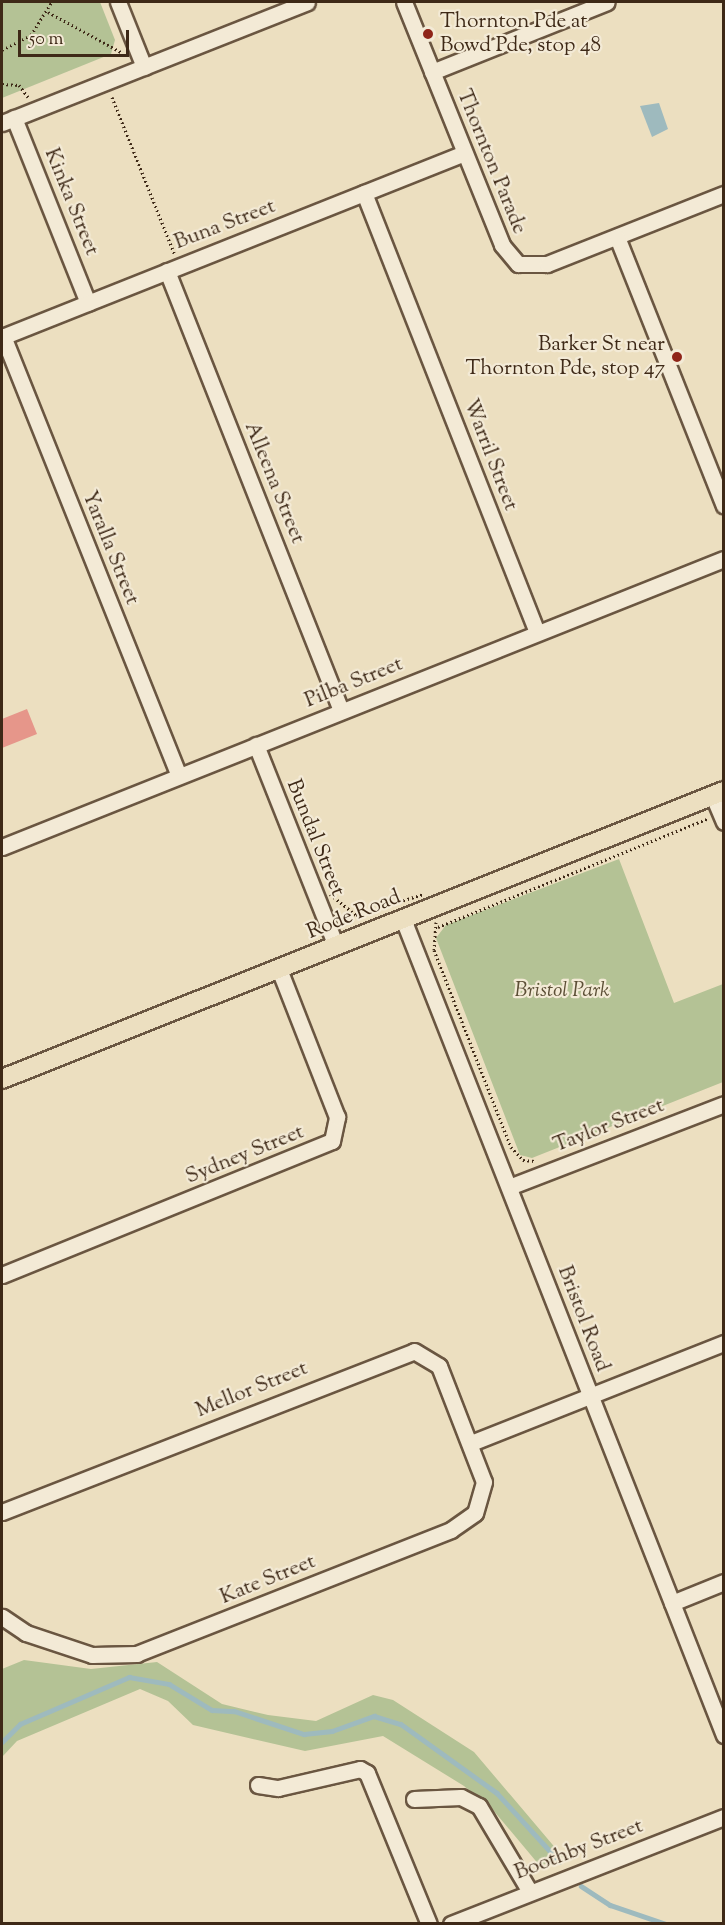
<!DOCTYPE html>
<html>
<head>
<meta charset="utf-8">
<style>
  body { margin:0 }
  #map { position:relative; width:725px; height:1925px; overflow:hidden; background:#ecdfc0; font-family:"Sorts Mill Goudy",serif }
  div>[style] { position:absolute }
  .green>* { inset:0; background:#b4c295 }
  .water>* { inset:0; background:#9ebabe }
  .stream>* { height:4.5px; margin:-2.25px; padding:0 2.25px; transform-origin:2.25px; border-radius:2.25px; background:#9ebabe }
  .building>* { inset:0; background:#e6968a }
  .path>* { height:3px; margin-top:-1.5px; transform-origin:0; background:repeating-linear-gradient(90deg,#3e2917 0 1.5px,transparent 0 4.5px) }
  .roads { filter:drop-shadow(2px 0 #6a5641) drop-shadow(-2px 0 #6a5641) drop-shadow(0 2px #6a5641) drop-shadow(0 -2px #6a5641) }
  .minor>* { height:15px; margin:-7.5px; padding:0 7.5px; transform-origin:7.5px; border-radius:7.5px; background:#f3ead6 }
  .major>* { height:18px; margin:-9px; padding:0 9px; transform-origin:9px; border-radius:9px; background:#ecdfc0 }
  .dots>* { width:16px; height:16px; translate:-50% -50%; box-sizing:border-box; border:3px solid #f3ead6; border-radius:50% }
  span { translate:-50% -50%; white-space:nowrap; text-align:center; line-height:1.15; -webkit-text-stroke:4.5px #f3ead6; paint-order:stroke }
  .poi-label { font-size:21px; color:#3e2917 }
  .left { translate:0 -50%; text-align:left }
  .right { translate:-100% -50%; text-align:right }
  .street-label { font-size:21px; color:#3e2917 }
  .park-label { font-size:21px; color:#5c4f36; font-style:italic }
  .frame { position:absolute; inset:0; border:3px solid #3e2917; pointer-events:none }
  .scale { position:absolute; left:18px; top:30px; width:111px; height:27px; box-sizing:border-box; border:3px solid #3e2917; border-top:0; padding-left:8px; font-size:18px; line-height:21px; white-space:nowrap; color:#3e2917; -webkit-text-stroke:4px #f3ead6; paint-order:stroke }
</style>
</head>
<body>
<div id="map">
  <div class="green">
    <div style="clip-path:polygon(2px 2px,100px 2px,115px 40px,111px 54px,2px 98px)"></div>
    <div style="clip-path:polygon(619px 859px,674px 1003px,723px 984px,723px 1082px,532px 1158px,520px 1155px,436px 938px,446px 925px)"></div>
    <div style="clip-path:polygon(24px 1660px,91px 1669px,157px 1662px,222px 1704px,268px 1715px,316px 1721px,373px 1695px,393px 1700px,474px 1752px,563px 1857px,540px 1866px,493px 1810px,464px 1786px,383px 1736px,305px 1751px,193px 1725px,168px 1701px,140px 1689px,17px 1741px,2px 1757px,2px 1669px)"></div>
  </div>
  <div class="water">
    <div style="clip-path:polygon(659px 103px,668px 129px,652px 137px,640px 106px)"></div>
  </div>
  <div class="stream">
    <div style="left:2px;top:1742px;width:25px;rotate:-45deg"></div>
    <div style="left:20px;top:1724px;width:119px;rotate:-23.3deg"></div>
    <div style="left:129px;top:1677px;width:41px;rotate:9.9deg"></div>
    <div style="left:169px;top:1684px;width:50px;rotate:31.2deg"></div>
    <div style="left:212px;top:1710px;width:22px;rotate:3deg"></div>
    <div style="left:234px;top:1711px;width:74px;rotate:18.2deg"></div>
    <div style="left:304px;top:1734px;width:28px;rotate:-6deg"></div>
    <div style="left:332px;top:1731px;width:45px;rotate:-19.7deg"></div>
    <div style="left:374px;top:1716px;width:28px;rotate:17deg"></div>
    <div style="left:401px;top:1724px;width:118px;rotate:35.7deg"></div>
    <div style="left:497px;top:1793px;width:93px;rotate:47.6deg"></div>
    <div style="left:581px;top:1886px;width:35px;rotate:33deg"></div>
    <div style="left:610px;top:1905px;width:59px;rotate:18.7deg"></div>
  </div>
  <div class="building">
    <div style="clip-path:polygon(27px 709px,37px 734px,2px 748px,2px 719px)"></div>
  </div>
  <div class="path">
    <div style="left:48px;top:12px;width:85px;rotate:28.7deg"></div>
    <div style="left:2px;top:50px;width:33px;rotate:-27deg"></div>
    <div style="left:31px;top:35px;width:39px;rotate:-58deg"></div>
    <div style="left:2px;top:84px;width:17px;rotate:3deg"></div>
    <div style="left:19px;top:85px;width:15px;rotate:53deg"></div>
    <div style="left:112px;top:97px;width:168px;rotate:68.3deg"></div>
    <div style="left:330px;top:894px;width:33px;rotate:39deg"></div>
    <div style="left:356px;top:915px;width:71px;rotate:-17.2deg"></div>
    <div style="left:436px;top:922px;width:28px;rotate:94deg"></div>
    <div style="left:434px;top:950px;width:212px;rotate:68.7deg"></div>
    <div style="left:511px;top:1147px;width:18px;rotate:47deg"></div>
    <div style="left:523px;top:1160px;width:12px;rotate:5deg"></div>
    <div style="left:438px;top:927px;width:290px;rotate:-21.9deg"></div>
  </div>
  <div class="roads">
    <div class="minor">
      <div style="left:118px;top:2px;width:70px;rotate:68.2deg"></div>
      <div style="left:404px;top:2px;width:262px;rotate:68deg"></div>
      <div style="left:502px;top:245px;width:25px;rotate:50deg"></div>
      <div style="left:518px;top:264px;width:29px"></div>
      <div style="left:547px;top:264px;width:190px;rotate:-21.6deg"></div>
      <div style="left:432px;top:72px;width:188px;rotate:-21.8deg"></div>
      <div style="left:14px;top:118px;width:199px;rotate:68.2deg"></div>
      <div style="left:2px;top:123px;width:328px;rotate:-21.6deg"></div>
      <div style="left:364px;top:193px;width:472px;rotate:68.5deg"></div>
      <div style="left:617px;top:237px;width:289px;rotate:68.3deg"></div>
      <div style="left:167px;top:271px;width:473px;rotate:68.4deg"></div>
      <div style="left:3px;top:336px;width:473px;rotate:68.2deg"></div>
      <div style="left:2px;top:337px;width:497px;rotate:-21.7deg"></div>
      <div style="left:256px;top:745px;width:216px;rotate:68.3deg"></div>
      <div style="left:713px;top:796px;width:28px;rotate:67deg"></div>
      <div style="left:2px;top:847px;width:777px;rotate:-21.75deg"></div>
      <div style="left:403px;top:919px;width:877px;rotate:68.53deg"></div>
      <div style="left:509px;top:1187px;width:230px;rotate:-21.1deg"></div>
      <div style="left:2px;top:1275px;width:356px;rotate:-22.1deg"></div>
      <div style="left:332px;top:1141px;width:25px;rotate:-78deg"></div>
      <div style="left:337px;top:1117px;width:159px;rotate:-111.4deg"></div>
      <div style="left:471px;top:1443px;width:272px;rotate:-21.6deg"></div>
      <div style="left:2px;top:1512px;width:442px;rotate:-21.3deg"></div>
      <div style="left:414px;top:1351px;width:29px;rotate:31deg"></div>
      <div style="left:439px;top:1366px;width:124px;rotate:68.8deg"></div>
      <div style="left:484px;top:1482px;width:32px;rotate:106deg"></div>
      <div style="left:475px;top:1513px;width:29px;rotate:145deg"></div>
      <div style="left:451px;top:1530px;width:338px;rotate:158.5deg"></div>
      <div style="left:137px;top:1654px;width:45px;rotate:178.7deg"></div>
      <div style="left:92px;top:1655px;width:70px;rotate:-161.6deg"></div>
      <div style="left:26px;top:1633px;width:29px;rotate:-146deg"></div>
      <div style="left:672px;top:1603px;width:56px;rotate:-22deg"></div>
      <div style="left:258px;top:1785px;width:20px;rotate:9deg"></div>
      <div style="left:278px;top:1788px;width:84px;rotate:-13deg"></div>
      <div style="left:360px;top:1769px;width:8px;rotate:30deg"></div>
      <div style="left:367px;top:1773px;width:163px;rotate:67.7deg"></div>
      <div style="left:414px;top:1799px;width:47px;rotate:-2.4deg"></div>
      <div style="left:461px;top:1797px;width:20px;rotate:27deg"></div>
      <div style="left:479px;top:1806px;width:100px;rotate:59.3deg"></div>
      <div style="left:451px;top:1924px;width:293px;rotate:-21.4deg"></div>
    </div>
    <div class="major">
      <div style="left:2px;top:1079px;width:777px;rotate:-21.75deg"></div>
    </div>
  </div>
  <div class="dots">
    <div style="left:428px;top:34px;background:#8f2418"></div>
    <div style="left:677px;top:357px;background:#8f2418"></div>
  </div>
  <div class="poi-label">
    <span class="left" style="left:440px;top:34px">Thornton Pde at<br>Bowd Pde, stop 48</span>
    <span class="right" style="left:665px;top:357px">Barker St near<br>Thornton Pde, stop 47</span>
  </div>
  <div class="street-label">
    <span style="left:491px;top:162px;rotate:68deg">Thornton Parade</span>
    <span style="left:71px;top:202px;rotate:68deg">Kinka Street</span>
    <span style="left:225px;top:225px;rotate:-21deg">Buna Street</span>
    <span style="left:490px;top:455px;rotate:69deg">Warril Street</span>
    <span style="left:274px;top:483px;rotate:68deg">Alleena Street</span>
    <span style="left:110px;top:548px;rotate:68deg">Yaralla Street</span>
    <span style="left:354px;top:683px;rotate:-22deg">Pilba Street</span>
    <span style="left:315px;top:838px;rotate:68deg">Bundal Street</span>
    <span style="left:354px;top:915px;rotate:-22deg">Rode Road</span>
    <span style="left:609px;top:1126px;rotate:-21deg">Taylor Street</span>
    <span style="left:245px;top:1155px;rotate:-22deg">Sydney Street</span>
    <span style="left:583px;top:1319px;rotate:69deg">Bristol Road</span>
    <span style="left:252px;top:1390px;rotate:-22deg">Mellor Street</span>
    <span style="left:268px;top:1580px;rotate:-22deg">Kate Street</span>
    <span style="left:579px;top:1850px;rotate:-21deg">Boothby Street</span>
  </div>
  <div class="park-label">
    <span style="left:562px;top:991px">Bristol Park</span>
  </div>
  <div class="frame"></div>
  <div class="scale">50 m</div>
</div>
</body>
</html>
